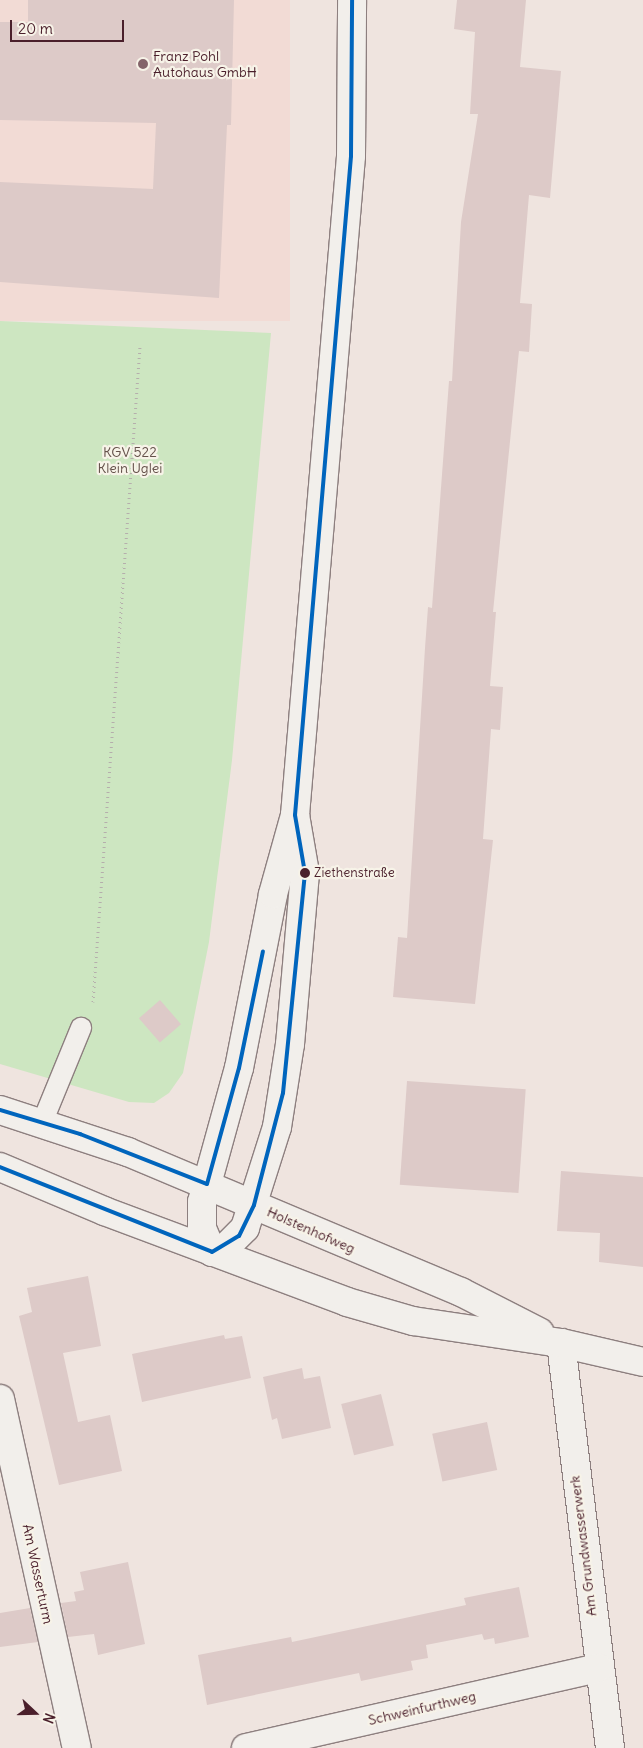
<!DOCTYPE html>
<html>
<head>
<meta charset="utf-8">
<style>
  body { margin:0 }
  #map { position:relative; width:643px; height:1748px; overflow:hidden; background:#efe4df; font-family:Delius,sans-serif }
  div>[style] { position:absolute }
  .built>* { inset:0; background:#f2dbd5; transform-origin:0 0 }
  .green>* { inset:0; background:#cde6c1 }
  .building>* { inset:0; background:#ddcac8; transform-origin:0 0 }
  .path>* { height:3px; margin-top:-1.5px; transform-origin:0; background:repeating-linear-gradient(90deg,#b5aeac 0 1px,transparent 0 5px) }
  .roads { filter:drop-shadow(1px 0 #8d7f7f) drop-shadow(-1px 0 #8d7f7f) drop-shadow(0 1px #8d7f7f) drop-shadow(0 -1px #8d7f7f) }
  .service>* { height:20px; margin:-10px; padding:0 10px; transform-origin:10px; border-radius:10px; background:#f2efeb }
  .minor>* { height:28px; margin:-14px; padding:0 14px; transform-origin:14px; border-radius:14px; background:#f2efeb }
  .tertiary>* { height:28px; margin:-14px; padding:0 14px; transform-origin:14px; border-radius:14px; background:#f2efeb }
  .secondary>* { height:28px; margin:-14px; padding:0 14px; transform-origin:14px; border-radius:14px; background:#f2efeb }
  .bus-1>* { height:4px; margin:-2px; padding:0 2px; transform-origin:2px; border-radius:2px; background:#0065bd }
  .dots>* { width:14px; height:14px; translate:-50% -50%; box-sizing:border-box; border:2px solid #f7f3e8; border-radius:50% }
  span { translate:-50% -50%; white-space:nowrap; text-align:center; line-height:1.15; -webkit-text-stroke:4.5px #f7f3e8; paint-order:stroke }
  .bus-label { font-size:13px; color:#4a1f2b }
  .left { translate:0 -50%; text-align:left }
  .poi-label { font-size:14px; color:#4a1f2b }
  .park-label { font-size:14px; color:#64514a }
  .street-label { font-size:14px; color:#4a1f2b }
  .north { position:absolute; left:10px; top:1688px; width:50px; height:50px; -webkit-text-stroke:4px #f7f3e8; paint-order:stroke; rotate:111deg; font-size:14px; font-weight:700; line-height:20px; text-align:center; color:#4a1f2b }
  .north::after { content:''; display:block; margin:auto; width:18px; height:22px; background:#4a1f2b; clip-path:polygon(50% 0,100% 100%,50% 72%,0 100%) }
  .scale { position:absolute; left:10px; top:20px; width:114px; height:22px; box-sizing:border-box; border:2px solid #4a1f2b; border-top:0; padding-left:6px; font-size:15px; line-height:18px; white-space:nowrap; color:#4a1f2b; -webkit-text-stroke:4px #f7f3e8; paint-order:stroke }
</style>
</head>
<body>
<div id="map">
  <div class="built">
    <div style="left:0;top:0;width:290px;height:321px"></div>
  </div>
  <div class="green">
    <div style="clip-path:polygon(0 321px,271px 333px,232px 760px,209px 942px,183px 1073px,169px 1093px,154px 1103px,129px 1102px,0 1064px)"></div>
  </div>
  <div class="building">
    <div style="clip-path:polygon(28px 0,234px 0,231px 125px,227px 125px,219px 298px,0 282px,0 182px,153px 189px,156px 123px,0 120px,0 22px,28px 22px)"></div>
    <div style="clip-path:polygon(457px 0,526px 0,520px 67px,561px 71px,550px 198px,529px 195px,520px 303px,532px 304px,529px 352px,519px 351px,493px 612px,496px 612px,490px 686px,503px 687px,500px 730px,491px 729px,483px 839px,493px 840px,475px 1004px,393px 997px,398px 937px,407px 938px,425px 648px,428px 607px,432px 608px,449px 381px,452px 381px,461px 222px,478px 114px,470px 114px,475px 32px,454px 29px)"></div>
    <div style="left:160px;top:1000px;width:32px;height:28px;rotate:49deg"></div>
    <div style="left:407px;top:1081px;width:119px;height:104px;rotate:4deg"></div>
    <div style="clip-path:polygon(561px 1171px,643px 1177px,643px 1267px,599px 1262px,600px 1233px,557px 1231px)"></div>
    <div style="clip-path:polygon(88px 1276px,101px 1346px,63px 1353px,78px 1422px,110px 1415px,122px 1471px,59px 1485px,19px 1316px,32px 1312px,27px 1288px)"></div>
    <div style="clip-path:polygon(224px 1335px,225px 1339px,242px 1336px,251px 1378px,142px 1402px,132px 1354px)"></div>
    <div style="clip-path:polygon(302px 1368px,304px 1379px,320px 1376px,331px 1428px,282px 1439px,277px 1418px,272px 1420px,263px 1377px)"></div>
    <div style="left:381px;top:1394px;width:53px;height:41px;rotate:76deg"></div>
    <div style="left:487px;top:1422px;width:49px;height:56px;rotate:78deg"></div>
    <div style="clip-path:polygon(128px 1562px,145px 1644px,98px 1655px,94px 1634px,68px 1637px,61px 1603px,76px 1601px,74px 1592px,84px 1590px,80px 1572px)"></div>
    <div style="clip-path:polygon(519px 1587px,529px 1637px,495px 1644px,494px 1638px,484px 1640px,482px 1634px,426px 1645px,428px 1658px,411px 1661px,413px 1670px,361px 1681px,359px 1673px,207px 1705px,198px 1655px,291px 1637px,292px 1642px,466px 1605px,464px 1598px)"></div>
    <div style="clip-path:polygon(30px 1608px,38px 1642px,0 1647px,0 1613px)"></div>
  </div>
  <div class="path">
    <div style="left:93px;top:1002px;width:658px;rotate:-85.9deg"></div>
  </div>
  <div class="roads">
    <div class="service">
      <div style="left:42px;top:1123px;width:103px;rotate:-67.7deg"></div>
    </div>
    <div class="minor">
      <div style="left:561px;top:1343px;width:408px;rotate:83.1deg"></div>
      <div style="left:0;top:1399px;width:357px;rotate:77.6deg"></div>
      <div style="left:246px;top:1748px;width:361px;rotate:-12.8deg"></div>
    </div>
    <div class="tertiary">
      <div style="left:295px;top:815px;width:59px;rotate:80.2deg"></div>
      <div style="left:305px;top:873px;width:172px;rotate:95deg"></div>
      <div style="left:290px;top:1044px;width:84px;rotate:98.9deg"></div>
      <div style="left:277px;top:1127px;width:106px;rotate:107.6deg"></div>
      <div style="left:245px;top:1228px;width:25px;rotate:135deg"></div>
      <div style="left:227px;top:1246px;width:16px;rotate:158deg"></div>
      <div style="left:212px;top:1252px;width:26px;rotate:-113deg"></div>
      <div style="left:202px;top:1228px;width:26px;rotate:-90deg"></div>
      <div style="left:202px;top:1202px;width:139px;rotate:-74.6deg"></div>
      <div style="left:239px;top:1068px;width:177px;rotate:-78.9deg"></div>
      <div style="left:273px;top:894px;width:82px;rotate:-74.4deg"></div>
      <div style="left:295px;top:815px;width:661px;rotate:-85.14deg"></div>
      <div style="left:351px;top:156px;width:156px;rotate:-89.6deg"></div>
    </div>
    <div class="secondary">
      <div style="left:0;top:1110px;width:135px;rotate:18.2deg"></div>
      <div style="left:128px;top:1152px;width:361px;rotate:22.8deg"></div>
      <div style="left:461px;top:1292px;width:88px;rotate:27.1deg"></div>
      <div style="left:0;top:1167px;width:113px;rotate:22.9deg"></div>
      <div style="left:104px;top:1211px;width:259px;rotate:20.5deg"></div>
      <div style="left:347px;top:1302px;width:69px;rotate:16.1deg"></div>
      <div style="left:413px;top:1321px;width:150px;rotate:8.5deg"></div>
      <div style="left:561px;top:1343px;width:84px;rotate:13deg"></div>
    </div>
  </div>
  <div class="bus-1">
    <div style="left:0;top:1110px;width:84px;rotate:16.7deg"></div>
    <div style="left:80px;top:1134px;width:136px;rotate:21.5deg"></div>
    <div style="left:207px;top:1184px;width:120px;rotate:-74.6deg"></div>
    <div style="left:239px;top:1068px;width:119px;rotate:-78.4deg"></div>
    <div style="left:0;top:1167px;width:228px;rotate:21.8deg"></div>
    <div style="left:212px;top:1252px;width:31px;rotate:-31deg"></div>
    <div style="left:239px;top:1236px;width:34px;rotate:-64deg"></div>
    <div style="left:254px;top:1205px;width:116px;rotate:-75.5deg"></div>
    <div style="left:283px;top:1093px;width:221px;rotate:-84.3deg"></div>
    <div style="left:305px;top:873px;width:59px;rotate:-99.8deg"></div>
    <div style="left:295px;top:815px;width:661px;rotate:-85.14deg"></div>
    <div style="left:351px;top:156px;width:156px;rotate:-89.6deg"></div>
  </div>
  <div class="dots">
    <div style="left:143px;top:64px;background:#84646a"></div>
    <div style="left:305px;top:873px;background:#4a1f2b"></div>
  </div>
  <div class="bus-label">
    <span class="left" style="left:314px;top:873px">Ziethenstraße</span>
  </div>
  <div class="poi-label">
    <span class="left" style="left:153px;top:64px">Franz Pohl<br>Autohaus GmbH</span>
  </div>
  <div class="park-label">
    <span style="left:130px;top:460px">KGV 522<br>Klein Uglei</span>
  </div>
  <div class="street-label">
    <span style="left:311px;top:1230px;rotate:24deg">Holstenhofweg</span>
    <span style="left:583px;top:1546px;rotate:-97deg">Am Grundwasserwerk</span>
    <span style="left:38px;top:1574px;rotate:78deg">Am Wasserturm</span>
    <span style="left:422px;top:1708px;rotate:-13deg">Schweinfurthweg</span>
  </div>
  <div class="north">N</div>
  <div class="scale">20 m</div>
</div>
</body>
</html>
